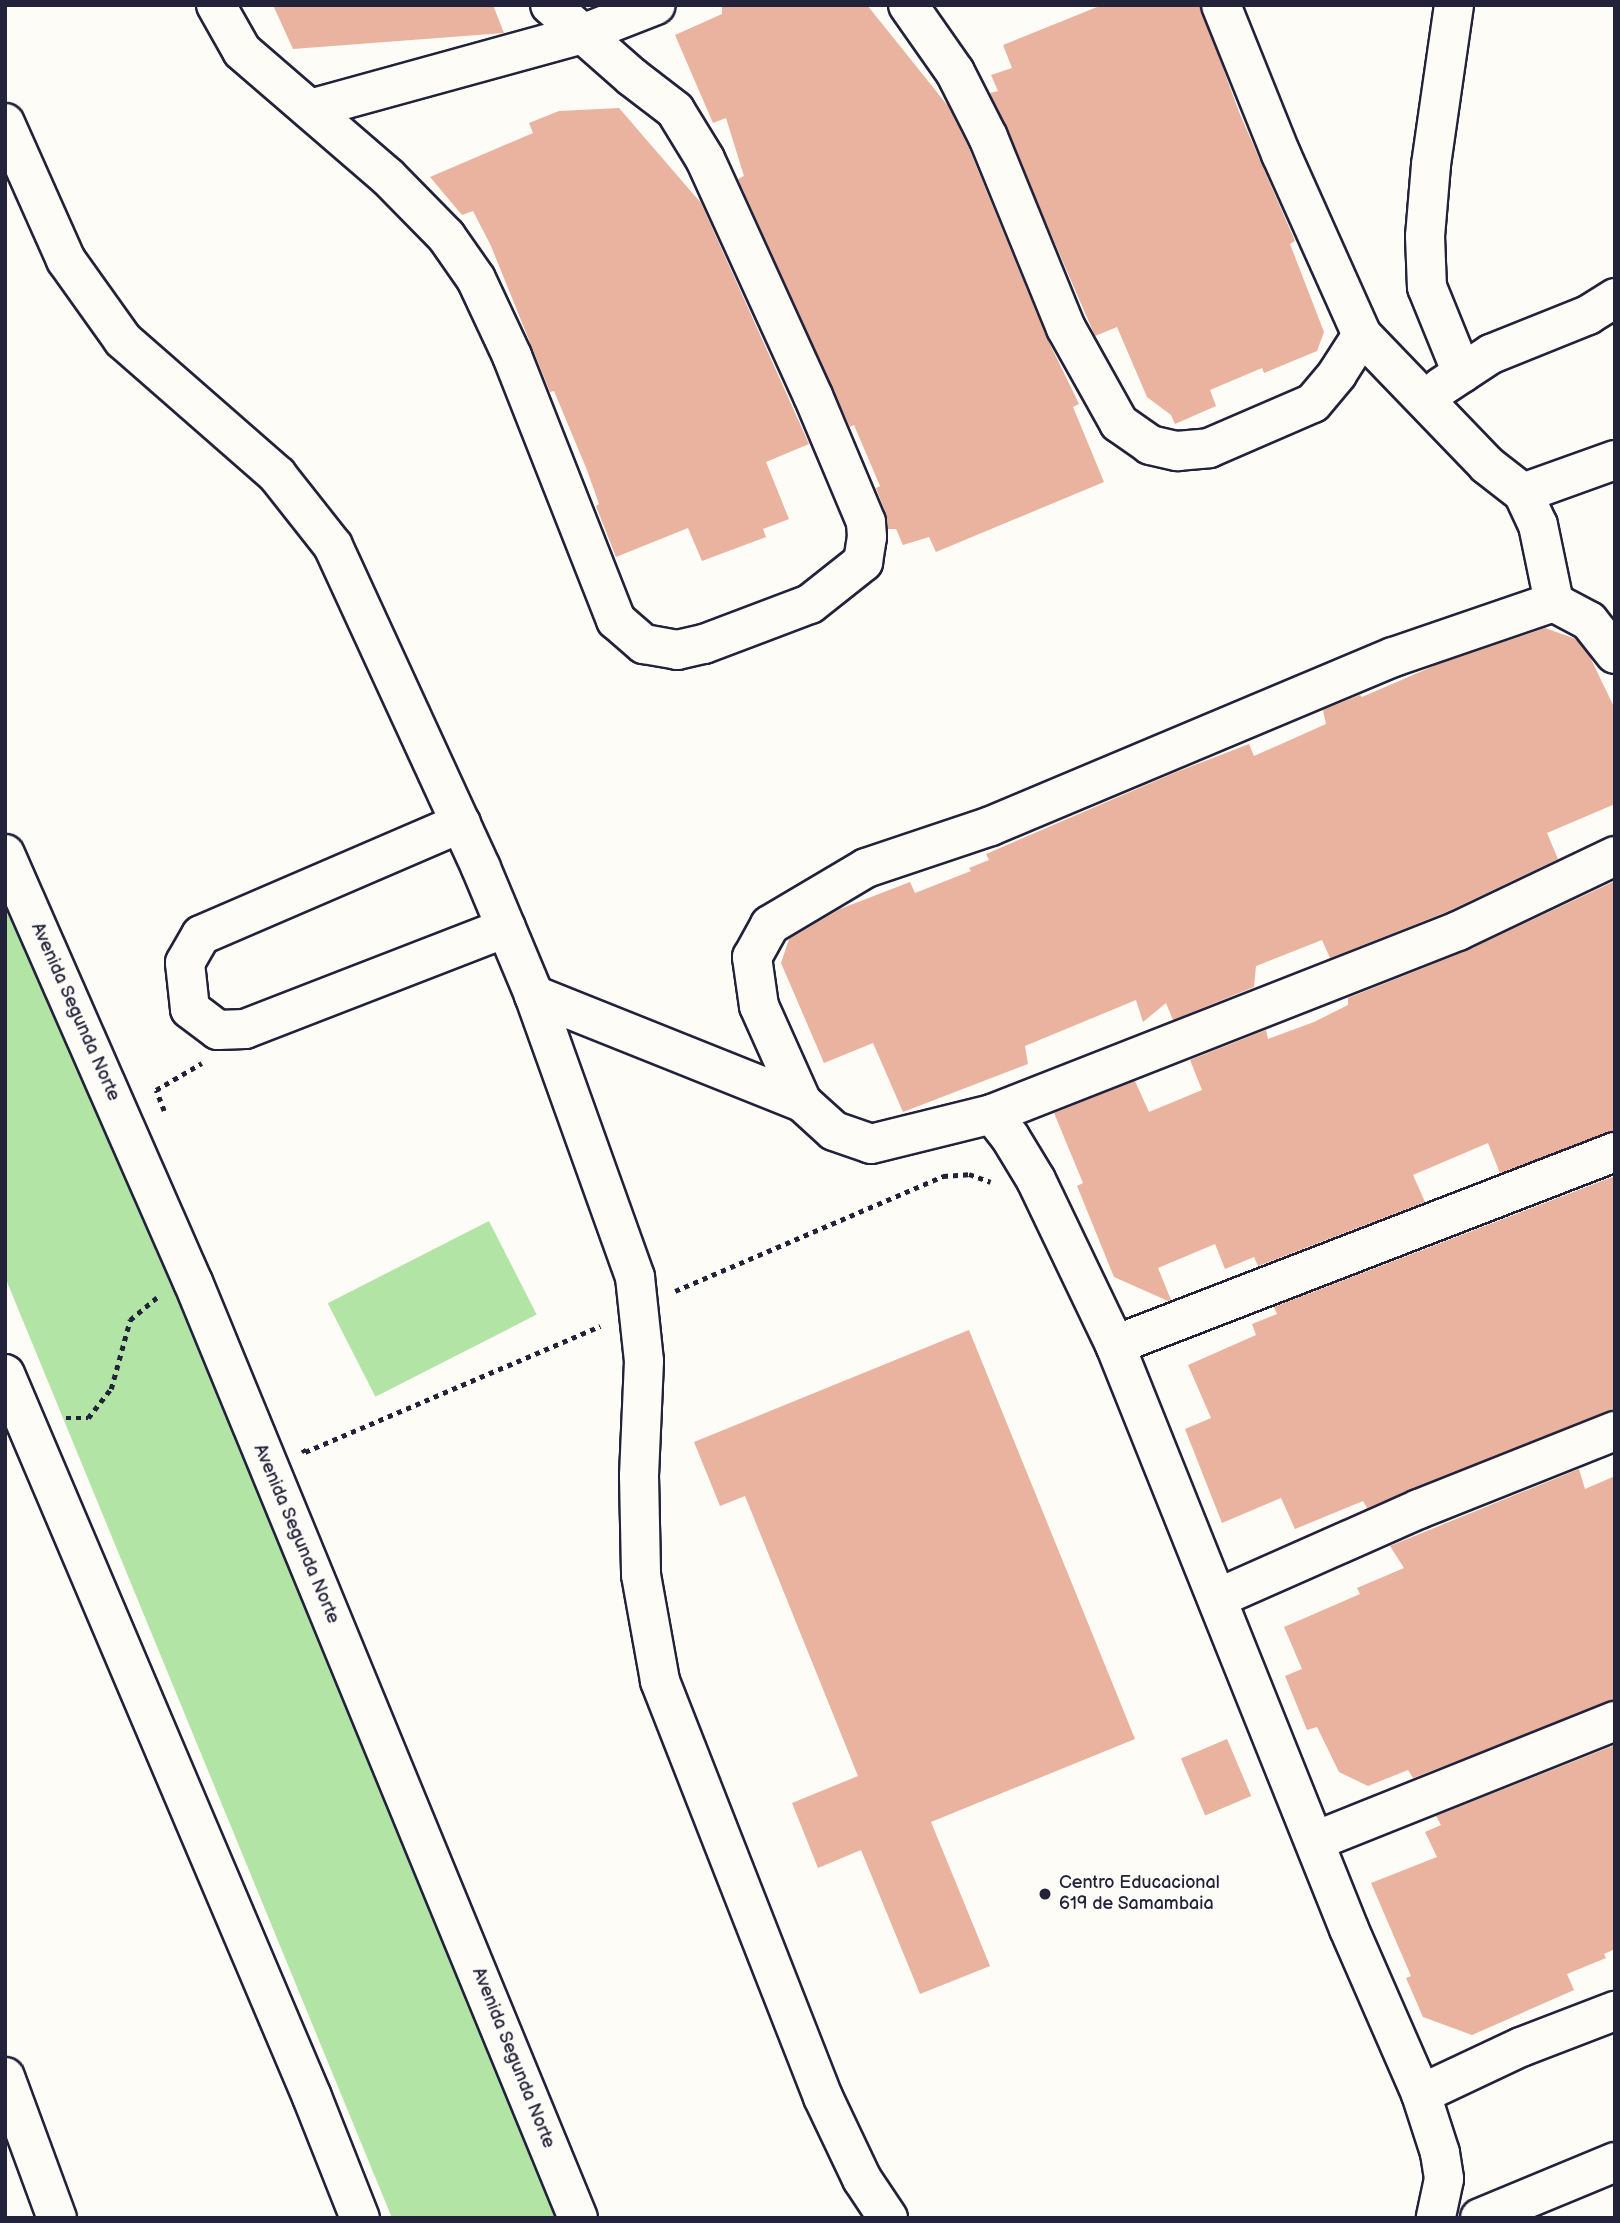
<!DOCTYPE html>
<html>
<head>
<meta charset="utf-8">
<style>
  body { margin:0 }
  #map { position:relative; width:1620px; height:2223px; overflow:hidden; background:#fdfcf7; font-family:"Balsamiq Sans",sans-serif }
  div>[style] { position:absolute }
  .green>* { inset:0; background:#b2e5a5; transform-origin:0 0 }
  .building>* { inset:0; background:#eab39f; transform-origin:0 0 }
  .path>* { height:4.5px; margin-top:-2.25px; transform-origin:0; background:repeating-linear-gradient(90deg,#22223b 0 5px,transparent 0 10px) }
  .roads { filter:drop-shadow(2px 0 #22223b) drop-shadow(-2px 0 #22223b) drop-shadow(0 2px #22223b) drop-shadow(0 -2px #22223b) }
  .minor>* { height:38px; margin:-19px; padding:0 19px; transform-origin:19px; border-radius:19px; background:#fdfcf7 }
  .tertiary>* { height:38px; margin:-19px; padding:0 19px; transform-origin:19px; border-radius:19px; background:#fdfcf7 }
  .dots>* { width:19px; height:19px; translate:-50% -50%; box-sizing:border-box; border:4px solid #fdfcf7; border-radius:50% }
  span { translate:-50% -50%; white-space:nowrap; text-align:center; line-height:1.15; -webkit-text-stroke:5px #fdfcf7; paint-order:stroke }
  .street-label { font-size:18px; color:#22223b }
  .poi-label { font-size:18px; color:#22223b }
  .left { translate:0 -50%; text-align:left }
  .frame { position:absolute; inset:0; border:7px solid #22223b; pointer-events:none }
</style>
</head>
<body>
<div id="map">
  <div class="green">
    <div style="clip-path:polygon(5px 878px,570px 2218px,392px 2218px,5px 1277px)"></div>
    <div style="left:489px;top:1221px;width:105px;height:181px;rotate:63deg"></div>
  </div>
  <div class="building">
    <div style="clip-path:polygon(273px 5px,493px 5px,504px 33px,293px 49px)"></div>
    <div style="clip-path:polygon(722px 5px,867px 5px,932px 86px,948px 106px,968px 146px,1046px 336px,1079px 404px,1073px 407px,1104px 482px,936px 552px,929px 537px,903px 545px,896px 529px,888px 529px,886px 514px,876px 488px,880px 486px,854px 425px,850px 427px,738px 179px,744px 176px,726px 118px,713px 123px,675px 35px,722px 14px)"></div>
    <div style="clip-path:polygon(1102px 5px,1200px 5px,1239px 112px,1295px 241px,1290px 244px,1324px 332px,1317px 351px,1264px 373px,1262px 368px,1210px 390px,1216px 406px,1175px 424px,1171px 415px,1147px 397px,1117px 327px,1095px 336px,990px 93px,998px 91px,991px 75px,1012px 68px,1003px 45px)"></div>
    <div style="clip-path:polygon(619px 108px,701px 203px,809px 444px,766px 462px,789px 519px,763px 529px,766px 537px,702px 561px,688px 528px,616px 557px,596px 506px,599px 504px,587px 470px,554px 391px,550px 392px,491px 246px,473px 211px,462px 215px,430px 177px,533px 133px,529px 123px,559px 111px)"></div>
    <div style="clip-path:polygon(1545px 628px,1576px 639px,1590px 657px,1615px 709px,1615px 804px,1547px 833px,1558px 859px,1449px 911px,1330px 958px,1322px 940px,1256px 966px,1254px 987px,1173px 1020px,1166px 1003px,1143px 1022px,1136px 1000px,1025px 1046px,1028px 1064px,903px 1112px,873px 1043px,824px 1063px,781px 963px,789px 939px,840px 909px,910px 882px,915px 893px,971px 871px,969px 868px,989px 860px,986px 854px,1174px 773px,1249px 744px,1254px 756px,1326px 724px,1323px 710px,1360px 695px,1362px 697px,1436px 665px)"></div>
    <div style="clip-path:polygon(1615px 881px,1615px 1131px,1500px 1173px,1488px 1143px,1413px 1175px,1425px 1202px,1258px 1266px,1254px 1257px,1225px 1269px,1215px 1244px,1158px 1268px,1171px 1300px,1168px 1301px,1114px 1277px,1077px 1186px,1083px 1183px,1054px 1113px,1135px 1081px,1149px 1112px,1202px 1090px,1190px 1060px,1266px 1030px,1268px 1039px,1314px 1022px,1348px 1005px,1348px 998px,1466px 951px)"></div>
    <div style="clip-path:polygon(1615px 1176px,1615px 1408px,1367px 1508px,1363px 1501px,1295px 1529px,1281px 1498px,1222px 1523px,1185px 1429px,1211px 1418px,1188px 1365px,1256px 1335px,1252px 1324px,1277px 1314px,1274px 1307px)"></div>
    <div style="clip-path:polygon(969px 1330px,1135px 1739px,931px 1822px,990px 1966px,920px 1994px,861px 1850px,818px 1868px,792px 1803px,858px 1776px,745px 1496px,720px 1506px,694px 1442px)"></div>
    <div style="clip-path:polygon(1579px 1469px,1585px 1489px,1615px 1476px,1615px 1700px,1413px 1778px,1408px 1770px,1368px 1786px,1339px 1772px,1317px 1727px,1307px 1730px,1285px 1676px,1302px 1669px,1284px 1627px,1360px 1594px,1357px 1588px,1404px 1568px,1390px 1546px)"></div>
    <div style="left:1227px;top:1739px;width:62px;height:50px;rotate:67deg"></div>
    <div style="clip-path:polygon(1615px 1745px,1615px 1949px,1604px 1954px,1606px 1958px,1567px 1974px,1574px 1990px,1472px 2035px,1423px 2017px,1406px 1978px,1411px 1976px,1371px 1883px,1437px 1857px,1425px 1832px,1441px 1825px,1436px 1816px)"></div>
  </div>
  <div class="path">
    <div style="left:164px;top:1111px;width:22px;rotate:-111deg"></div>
    <div style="left:156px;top:1090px;width:53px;rotate:-30.4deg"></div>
    <div style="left:675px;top:1291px;width:292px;rotate:-23.2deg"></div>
    <div style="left:943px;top:1176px;width:26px;rotate:-4deg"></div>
    <div style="left:969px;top:1174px;width:23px;rotate:20deg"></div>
    <div style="left:66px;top:1418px;width:22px"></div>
    <div style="left:88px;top:1418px;width:37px;rotate:-52deg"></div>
    <div style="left:111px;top:1389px;width:72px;rotate:-74.6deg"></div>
    <div style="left:130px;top:1320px;width:35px;rotate:-40deg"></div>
    <div style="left:303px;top:1449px;width:4px;rotate:56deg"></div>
    <div style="left:305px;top:1452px;width:321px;rotate:-23.1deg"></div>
  </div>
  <div class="roads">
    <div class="minor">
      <div style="left:216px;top:5px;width:53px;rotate:60.5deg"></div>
      <div style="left:242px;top:51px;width:193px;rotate:40.8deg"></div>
      <div style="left:388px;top:177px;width:83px;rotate:45.5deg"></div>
      <div style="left:446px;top:236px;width:52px;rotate:55.1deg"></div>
      <div style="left:476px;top:279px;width:85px;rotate:64.9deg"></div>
      <div style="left:512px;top:356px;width:284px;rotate:68.5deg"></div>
      <div style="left:616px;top:620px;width:37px;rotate:41deg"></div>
      <div style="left:644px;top:644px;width:34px;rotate:10deg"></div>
      <div style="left:677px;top:650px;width:28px;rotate:-13deg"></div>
      <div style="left:704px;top:644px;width:113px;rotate:-20.7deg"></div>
      <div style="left:810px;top:604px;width:68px;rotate:-38.4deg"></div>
      <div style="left:863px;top:562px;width:25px;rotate:-81deg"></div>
      <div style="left:867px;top:537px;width:15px;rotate:-94deg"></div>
      <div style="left:866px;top:522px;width:137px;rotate:-112.8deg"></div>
      <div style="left:813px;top:396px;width:260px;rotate:-114.5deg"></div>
      <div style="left:705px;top:159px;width:57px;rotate:-121.5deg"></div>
      <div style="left:675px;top:110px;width:54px;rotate:-142.5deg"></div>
      <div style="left:632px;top:77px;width:109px;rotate:-138.7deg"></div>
      <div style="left:908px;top:5px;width:82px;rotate:55deg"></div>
      <div style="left:955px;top:72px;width:73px;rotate:63.1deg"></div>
      <div style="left:988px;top:137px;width:206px;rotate:67.8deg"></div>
      <div style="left:1066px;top:328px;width:109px;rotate:60.8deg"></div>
      <div style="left:1119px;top:423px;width:38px;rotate:35deg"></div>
      <div style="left:1150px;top:445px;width:28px;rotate:13deg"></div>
      <div style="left:1177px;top:451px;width:32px;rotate:-5deg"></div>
      <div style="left:1209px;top:448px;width:113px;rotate:-23.4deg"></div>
      <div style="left:1313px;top:403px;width:38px;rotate:-50deg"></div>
      <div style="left:1337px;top:374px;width:46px;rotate:-57.3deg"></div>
      <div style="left:1221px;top:5px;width:161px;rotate:68.1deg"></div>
      <div style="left:1281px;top:154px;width:198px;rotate:65.9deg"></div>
      <div style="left:1362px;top:335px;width:180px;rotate:46.1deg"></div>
      <div style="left:1487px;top:465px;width:46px;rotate:37.9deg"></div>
      <div style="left:1523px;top:493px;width:35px;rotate:65deg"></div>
      <div style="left:1538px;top:525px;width:79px;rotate:78.3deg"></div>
      <div style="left:1454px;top:5px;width:162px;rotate:98.2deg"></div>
      <div style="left:1431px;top:165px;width:71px;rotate:94.8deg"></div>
      <div style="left:1425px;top:236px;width:51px;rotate:87.8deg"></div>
      <div style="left:1427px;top:287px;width:93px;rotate:67.9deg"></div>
      <div style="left:310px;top:109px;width:282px;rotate:-15.4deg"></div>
      <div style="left:582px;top:34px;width:79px;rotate:-21.4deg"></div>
      <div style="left:5px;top:123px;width:150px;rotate:66deg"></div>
      <div style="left:66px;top:260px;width:98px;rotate:54.5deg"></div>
      <div style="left:123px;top:340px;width:205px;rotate:41.2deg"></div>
      <div style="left:277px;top:475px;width:90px;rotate:51.7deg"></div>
      <div style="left:333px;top:546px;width:354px;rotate:65.3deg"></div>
      <div style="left:481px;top:868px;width:138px;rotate:67.3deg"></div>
      <div style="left:534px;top:995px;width:300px;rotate:70.3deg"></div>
      <div style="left:635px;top:1277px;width:84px;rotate:83.9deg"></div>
      <div style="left:644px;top:1361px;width:115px;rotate:92.5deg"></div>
      <div style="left:639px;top:1476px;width:99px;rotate:88.8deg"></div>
      <div style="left:641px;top:1575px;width:108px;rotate:79.8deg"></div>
      <div style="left:660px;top:1681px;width:447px;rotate:68.6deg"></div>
      <div style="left:823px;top:2097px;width:91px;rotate:64.6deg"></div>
      <div style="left:862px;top:2179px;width:47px;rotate:56.3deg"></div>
      <div style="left:1441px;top:387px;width:60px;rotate:-33.4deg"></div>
      <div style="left:1491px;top:354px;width:105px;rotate:-21.9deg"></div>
      <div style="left:1588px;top:315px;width:32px;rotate:-32deg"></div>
      <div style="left:1523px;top:493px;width:98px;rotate:-19.7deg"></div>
      <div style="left:1615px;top:654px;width:42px;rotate:-128.2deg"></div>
      <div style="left:1589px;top:621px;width:40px;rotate:-152deg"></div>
      <div style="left:1554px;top:602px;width:170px;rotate:161.1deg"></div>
      <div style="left:1393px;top:657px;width:436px;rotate:157.2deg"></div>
      <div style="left:991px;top:826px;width:132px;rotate:161.4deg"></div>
      <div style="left:866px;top:868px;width:112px;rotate:149.3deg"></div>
      <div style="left:770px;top:925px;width:37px;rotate:119deg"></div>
      <div style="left:752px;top:957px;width:49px;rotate:81.9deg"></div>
      <div style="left:759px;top:1006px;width:105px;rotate:65.9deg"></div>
      <div style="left:802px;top:1102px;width:43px;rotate:42.2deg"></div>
      <div style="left:834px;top:1131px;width:39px;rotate:19deg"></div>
      <div style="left:871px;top:1144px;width:125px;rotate:-13.9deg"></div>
      <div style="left:992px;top:1114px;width:501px;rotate:-21.44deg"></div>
      <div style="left:1458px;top:931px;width:174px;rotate:-25.5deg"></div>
      <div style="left:461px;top:823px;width:283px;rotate:156.7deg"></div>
      <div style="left:201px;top:935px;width:32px;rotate:120deg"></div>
      <div style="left:185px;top:963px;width:46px;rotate:83.8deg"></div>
      <div style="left:190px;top:1009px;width:35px;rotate:37deg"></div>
      <div style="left:218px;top:1030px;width:27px;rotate:-2deg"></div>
      <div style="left:245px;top:1029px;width:280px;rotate:-21.2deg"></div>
      <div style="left:534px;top:995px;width:289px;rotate:21.8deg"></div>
      <div style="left:992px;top:1114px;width:29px;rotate:52deg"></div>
      <div style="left:1010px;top:1137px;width:50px;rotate:58.8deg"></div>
      <div style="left:1036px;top:1180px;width:183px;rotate:64.4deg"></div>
      <div style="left:1115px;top:1345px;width:629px;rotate:68.16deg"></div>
      <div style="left:1349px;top:1929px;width:180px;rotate:66.4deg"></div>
      <div style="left:1421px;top:2094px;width:62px;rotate:72.1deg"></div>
      <div style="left:1440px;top:2153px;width:26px;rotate:81deg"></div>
      <div style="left:1444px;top:2179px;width:40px;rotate:102deg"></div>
      <div style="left:1115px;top:1345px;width:536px;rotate:-21.11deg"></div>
      <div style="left:1218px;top:1598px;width:220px;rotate:-23.9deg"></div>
      <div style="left:1419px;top:1509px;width:211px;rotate:-21.7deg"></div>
      <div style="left:1315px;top:1841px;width:323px;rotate:-21.8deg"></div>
      <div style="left:5px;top:2077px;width:150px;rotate:69.8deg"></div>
      <div style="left:1421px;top:2094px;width:110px;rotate:-25.2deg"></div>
      <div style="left:1521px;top:2047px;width:101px;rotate:-21deg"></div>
      <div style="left:1480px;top:2218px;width:146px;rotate:-22.5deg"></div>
    </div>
    <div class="tertiary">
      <div style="left:5px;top:854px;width:467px;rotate:66.3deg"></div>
      <div style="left:193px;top:1282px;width:1012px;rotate:67.64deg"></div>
      <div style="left:5px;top:1374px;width:785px;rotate:66.99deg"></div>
      <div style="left:312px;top:2097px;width:130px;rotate:68.4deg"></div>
    </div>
  </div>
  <div class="dots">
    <div style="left:1045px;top:1894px;background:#22223b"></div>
  </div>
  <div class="street-label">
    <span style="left:75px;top:1012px;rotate:66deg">Avenida Segunda Norte</span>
    <span style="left:296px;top:1534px;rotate:67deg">Avenida Segunda Norte</span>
    <span style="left:513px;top:2058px;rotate:68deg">Avenida Segunda Norte</span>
  </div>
  <div class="poi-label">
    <span class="left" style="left:1059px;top:1894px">Centro Educacional<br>619 de Samambaia</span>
  </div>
  <div class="frame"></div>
</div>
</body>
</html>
